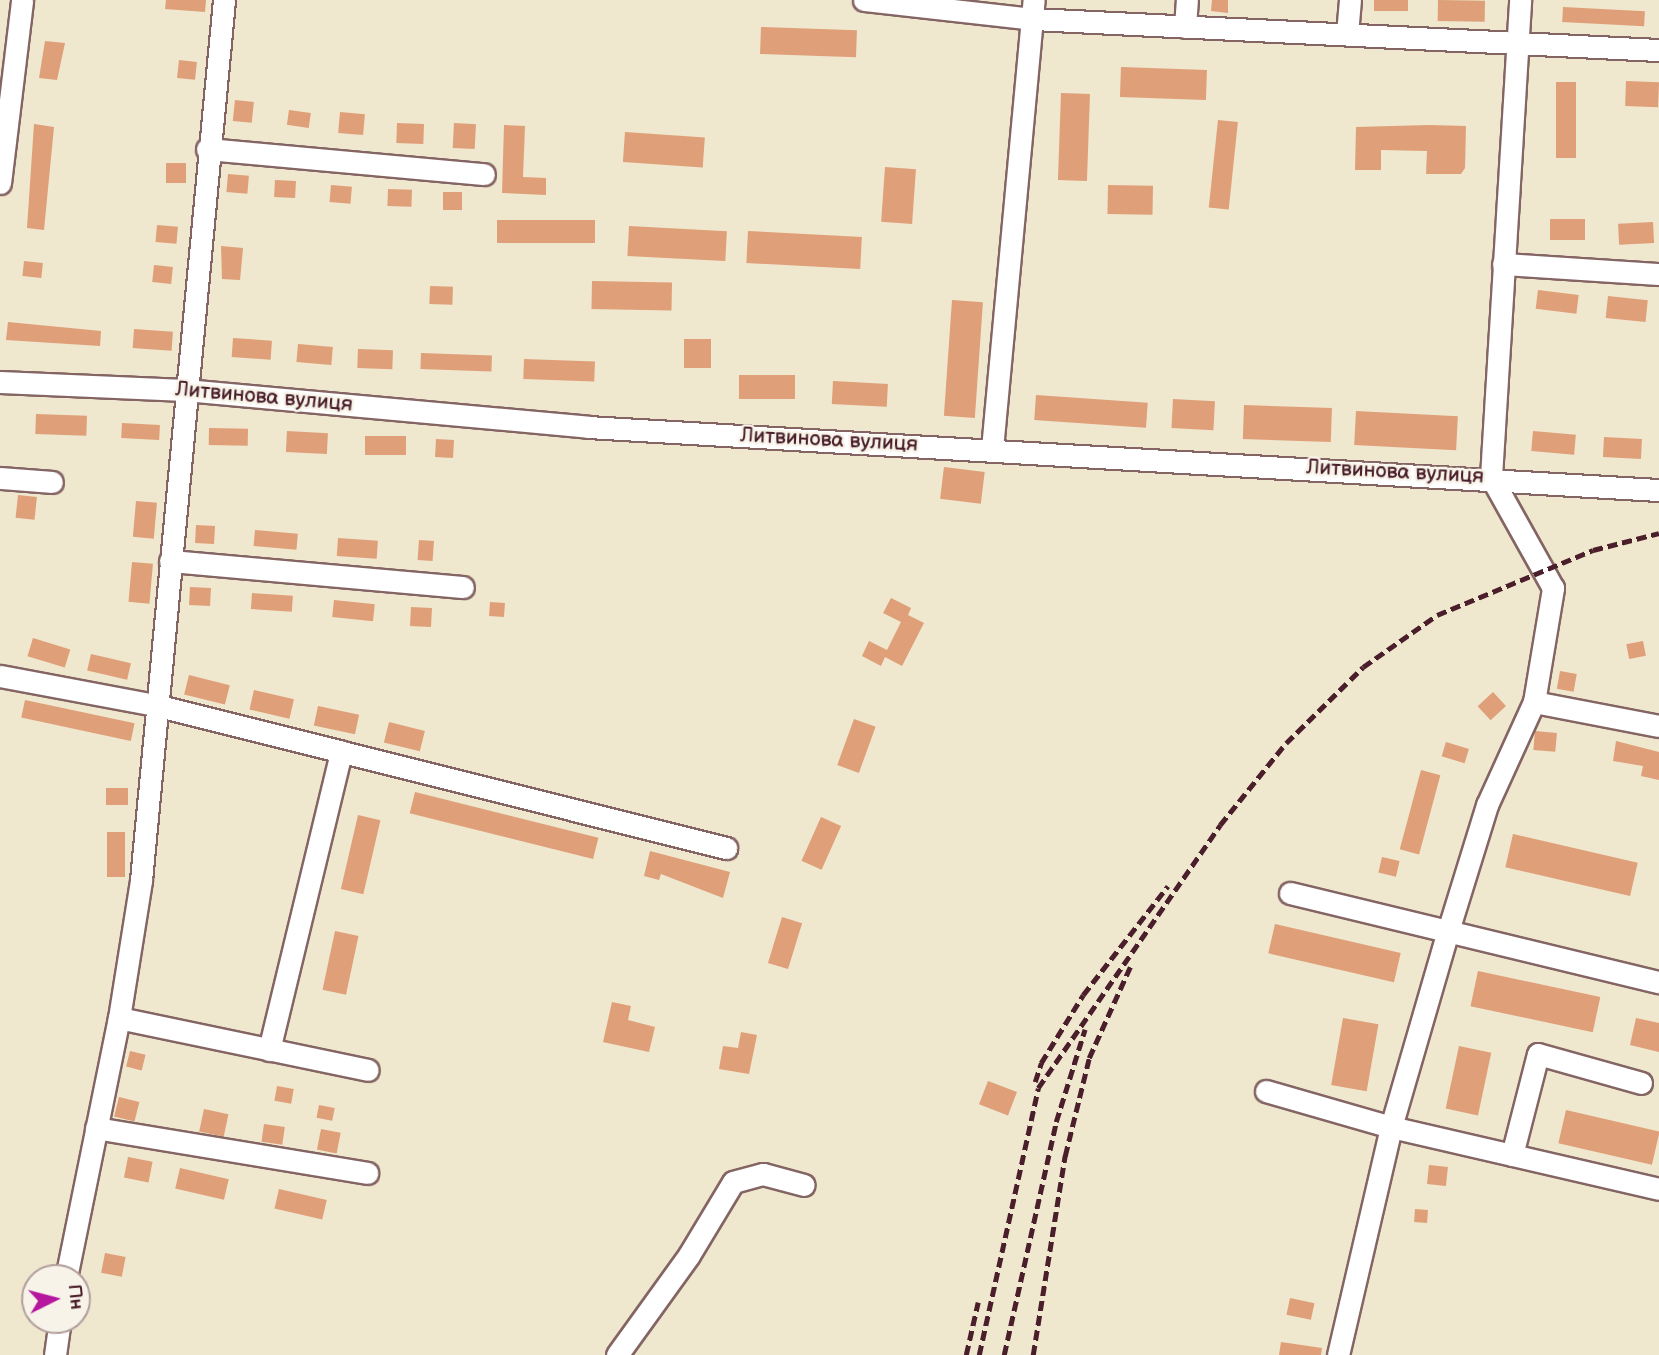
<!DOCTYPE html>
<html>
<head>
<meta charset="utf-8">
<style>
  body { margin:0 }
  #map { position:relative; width:1659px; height:1355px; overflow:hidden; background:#efe7ce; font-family:"Balsamiq Sans",sans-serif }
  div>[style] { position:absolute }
  .building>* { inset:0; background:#df9f78; transform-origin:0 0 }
  .roads { filter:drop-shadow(2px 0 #846564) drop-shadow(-2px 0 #846564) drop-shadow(0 2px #846564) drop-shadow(0 -2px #846564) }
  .minor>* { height:21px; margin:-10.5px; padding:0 10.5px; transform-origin:10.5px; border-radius:10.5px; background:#fff }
  .rail>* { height:4.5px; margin-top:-2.25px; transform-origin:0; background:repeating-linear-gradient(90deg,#4a1f2b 0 10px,transparent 0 15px) }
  span { translate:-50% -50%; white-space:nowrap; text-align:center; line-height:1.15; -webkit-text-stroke:5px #f7f3e8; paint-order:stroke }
  .street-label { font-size:21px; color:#4a1f2b }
  .north { position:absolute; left:21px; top:1264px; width:70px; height:70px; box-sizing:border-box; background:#f7f3e8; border:2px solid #b29e9c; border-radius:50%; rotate:84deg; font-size:19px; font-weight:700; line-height:28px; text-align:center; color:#4a1f2b }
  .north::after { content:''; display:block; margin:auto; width:24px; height:32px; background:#b5179e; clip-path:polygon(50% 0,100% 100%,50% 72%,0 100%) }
</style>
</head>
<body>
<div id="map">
  <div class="building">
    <div style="clip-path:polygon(166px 0,206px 0,205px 12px,165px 9px)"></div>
    <div style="clip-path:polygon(1212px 0,1228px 0,1228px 13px,1211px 11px)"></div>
    <div style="left:1374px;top:0;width:34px;height:11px"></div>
    <div style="left:1438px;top:0;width:47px;height:21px;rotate:1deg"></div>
    <div style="left:1563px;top:7px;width:82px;height:15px;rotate:3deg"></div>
    <div style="left:761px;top:27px;width:96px;height:27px;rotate:2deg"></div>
    <div style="clip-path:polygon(45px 41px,65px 43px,57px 80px,39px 78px)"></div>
    <div style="left:179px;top:60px;width:18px;height:18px;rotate:6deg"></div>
    <div style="left:1121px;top:67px;width:86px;height:30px;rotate:2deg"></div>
    <div style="left:1626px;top:81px;width:33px;height:25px;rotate:2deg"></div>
    <div style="left:1556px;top:82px;width:20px;height:76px"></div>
    <div style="left:1061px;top:93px;width:29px;height:87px;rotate:2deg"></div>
    <div style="left:235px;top:100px;width:19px;height:21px;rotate:6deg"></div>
    <div style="left:289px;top:110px;width:22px;height:15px;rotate:8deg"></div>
    <div style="left:340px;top:112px;width:25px;height:21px;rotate:5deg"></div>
    <div style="left:1218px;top:120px;width:20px;height:88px;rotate:6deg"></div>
    <div style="left:397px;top:123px;width:27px;height:20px;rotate:2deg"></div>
    <div style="left:454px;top:123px;width:22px;height:25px;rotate:3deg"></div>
    <div style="clip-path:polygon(34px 124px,54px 127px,44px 230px,27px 228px)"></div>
    <div style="clip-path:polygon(504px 125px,525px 126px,523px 177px,546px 178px,546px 195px,502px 193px)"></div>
    <div style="clip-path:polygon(1429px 125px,1466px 126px,1465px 168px,1461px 174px,1426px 174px,1427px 151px,1381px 150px,1381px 170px,1355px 170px,1356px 127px)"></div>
    <div style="left:625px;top:132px;width:80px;height:30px;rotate:4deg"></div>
    <div style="left:166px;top:163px;width:20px;height:20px"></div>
    <div style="left:885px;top:167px;width:31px;height:55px;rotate:4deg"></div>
    <div style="left:228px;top:174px;width:21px;height:18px;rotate:5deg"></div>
    <div style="left:275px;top:180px;width:21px;height:17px;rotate:3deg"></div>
    <div style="left:331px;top:185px;width:21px;height:17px;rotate:5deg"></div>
    <div style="left:1108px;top:185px;width:45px;height:29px;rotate:1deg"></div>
    <div style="left:388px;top:189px;width:24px;height:17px;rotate:2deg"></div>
    <div style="left:443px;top:192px;width:19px;height:18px"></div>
    <div style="left:1550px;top:219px;width:35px;height:21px"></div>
    <div style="left:497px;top:220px;width:98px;height:23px"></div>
    <div style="left:1653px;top:222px;width:21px;height:35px;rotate:87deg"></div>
    <div style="left:157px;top:225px;width:21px;height:17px;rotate:5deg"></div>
    <div style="left:629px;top:226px;width:98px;height:30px;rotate:3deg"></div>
    <div style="left:748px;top:231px;width:114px;height:32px;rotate:3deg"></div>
    <div style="clip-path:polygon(221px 246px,243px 248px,240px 280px,222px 279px)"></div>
    <div style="left:24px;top:261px;width:19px;height:15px;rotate:6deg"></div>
    <div style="left:154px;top:265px;width:19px;height:17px;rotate:6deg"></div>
    <div style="left:592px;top:281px;width:80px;height:28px;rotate:1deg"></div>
    <div style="left:430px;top:286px;width:23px;height:18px;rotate:2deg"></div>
    <div style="left:1538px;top:290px;width:41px;height:19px;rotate:7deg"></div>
    <div style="left:1608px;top:296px;width:40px;height:22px;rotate:6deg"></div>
    <div style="left:952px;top:300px;width:31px;height:116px;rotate:4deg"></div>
    <div style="clip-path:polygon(8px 322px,101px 331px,100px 346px,6px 340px)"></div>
    <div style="left:134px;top:329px;width:39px;height:19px;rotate:4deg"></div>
    <div style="left:233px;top:338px;width:39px;height:19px;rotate:4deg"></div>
    <div style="left:684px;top:339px;width:27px;height:29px"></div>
    <div style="left:298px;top:344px;width:35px;height:18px;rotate:5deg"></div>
    <div style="left:358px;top:349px;width:35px;height:19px;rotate:2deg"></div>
    <div style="left:421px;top:353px;width:71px;height:16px;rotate:2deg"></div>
    <div style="left:524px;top:359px;width:71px;height:20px;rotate:2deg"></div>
    <div style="left:795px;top:375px;width:24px;height:56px;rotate:90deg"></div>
    <div style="left:833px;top:381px;width:55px;height:23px;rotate:3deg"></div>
    <div style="left:1036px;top:395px;width:112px;height:25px;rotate:4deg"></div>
    <div style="left:1173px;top:399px;width:42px;height:29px;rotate:3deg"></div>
    <div style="left:1244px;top:405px;width:88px;height:34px;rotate:2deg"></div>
    <div style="left:1356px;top:411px;width:102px;height:34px;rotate:3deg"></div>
    <div style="left:36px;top:414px;width:51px;height:20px;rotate:2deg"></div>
    <div style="left:122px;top:423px;width:38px;height:15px;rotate:3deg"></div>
    <div style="left:209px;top:428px;width:39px;height:17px;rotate:1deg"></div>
    <div style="left:287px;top:431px;width:41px;height:21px;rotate:3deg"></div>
    <div style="left:1533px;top:431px;width:43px;height:20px;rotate:5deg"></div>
    <div style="left:365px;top:436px;width:41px;height:19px"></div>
    <div style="left:1604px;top:437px;width:38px;height:20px;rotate:3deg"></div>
    <div style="left:436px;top:439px;width:18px;height:18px;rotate:3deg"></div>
    <div style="left:944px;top:467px;width:41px;height:32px;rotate:7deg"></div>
    <div style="left:18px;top:495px;width:19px;height:23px;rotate:6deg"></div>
    <div style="left:136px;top:501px;width:21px;height:36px;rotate:5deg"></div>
    <div style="left:196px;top:525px;width:19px;height:18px;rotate:3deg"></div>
    <div style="left:255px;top:530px;width:43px;height:16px;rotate:5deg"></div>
    <div style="left:338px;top:538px;width:40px;height:18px;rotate:4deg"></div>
    <div style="left:419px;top:540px;width:15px;height:20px;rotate:4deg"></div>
    <div style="left:132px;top:562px;width:21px;height:40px;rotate:5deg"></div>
    <div style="left:190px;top:587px;width:21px;height:18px;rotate:3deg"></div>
    <div style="left:252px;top:593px;width:41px;height:16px;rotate:4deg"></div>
    <div style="clip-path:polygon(891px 598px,911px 608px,908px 615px,924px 623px,902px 666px,885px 657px,881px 666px,862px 656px,869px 641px,887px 650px,901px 622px,883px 613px)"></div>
    <div style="left:334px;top:600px;width:41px;height:17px;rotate:6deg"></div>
    <div style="left:490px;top:602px;width:15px;height:14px;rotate:4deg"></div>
    <div style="left:411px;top:607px;width:21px;height:19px;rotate:3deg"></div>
    <div style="left:33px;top:638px;width:39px;height:19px;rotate:17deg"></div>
    <div style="left:1643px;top:641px;width:15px;height:17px;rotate:79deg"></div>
    <div style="left:91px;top:654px;width:41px;height:17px;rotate:13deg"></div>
    <div style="left:1560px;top:671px;width:17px;height:18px;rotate:10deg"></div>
    <div style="left:189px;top:675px;width:42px;height:20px;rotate:14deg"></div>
    <div style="left:254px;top:690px;width:41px;height:20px;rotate:13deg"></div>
    <div style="left:1493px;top:692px;width:19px;height:21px;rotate:47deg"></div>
    <div style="left:25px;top:700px;width:112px;height:18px;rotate:12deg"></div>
    <div style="left:318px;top:706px;width:42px;height:20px;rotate:12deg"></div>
    <div style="left:854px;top:719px;width:23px;height:49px;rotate:20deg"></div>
    <div style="left:389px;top:722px;width:37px;height:21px;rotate:14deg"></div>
    <div style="left:1535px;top:731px;width:22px;height:19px;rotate:5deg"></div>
    <div style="clip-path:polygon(1616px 741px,1659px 752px,1659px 780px,1641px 776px,1643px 766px,1613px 761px)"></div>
    <div style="left:1446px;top:742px;width:24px;height:15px;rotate:17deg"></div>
    <div style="left:1421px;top:770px;width:20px;height:82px;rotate:15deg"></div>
    <div style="left:106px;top:788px;width:22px;height:17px"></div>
    <div style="left:415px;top:792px;width:189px;height:22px;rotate:14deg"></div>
    <div style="left:358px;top:815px;width:23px;height:76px;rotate:13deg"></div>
    <div style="left:821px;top:817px;width:22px;height:48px;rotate:24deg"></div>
    <div style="left:107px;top:832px;width:18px;height:45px"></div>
    <div style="left:1513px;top:834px;width:128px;height:34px;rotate:13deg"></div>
    <div style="clip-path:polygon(650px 851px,730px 872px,723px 898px,661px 874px,659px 880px,644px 876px)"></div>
    <div style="left:1382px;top:857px;width:18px;height:16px;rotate:13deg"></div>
    <div style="left:782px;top:917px;width:21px;height:48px;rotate:17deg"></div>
    <div style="left:1275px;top:924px;width:129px;height:30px;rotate:13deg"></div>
    <div style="left:335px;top:931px;width:24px;height:60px;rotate:12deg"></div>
    <div style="left:1478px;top:971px;width:125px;height:36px;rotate:12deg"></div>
    <div style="clip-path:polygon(612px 1002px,631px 1006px,628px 1020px,655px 1027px,649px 1052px,603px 1042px)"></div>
    <div style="left:1343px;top:1018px;width:36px;height:68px;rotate:10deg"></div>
    <div style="clip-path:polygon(1636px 1018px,1659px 1023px,1659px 1052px,1630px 1045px)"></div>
    <div style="clip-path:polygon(741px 1032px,757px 1035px,749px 1074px,719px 1069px,723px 1046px,738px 1048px)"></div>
    <div style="left:1459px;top:1046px;width:33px;height:64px;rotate:12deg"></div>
    <div style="left:130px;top:1051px;width:16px;height:16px;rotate:14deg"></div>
    <div style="left:988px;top:1081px;width:31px;height:25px;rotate:21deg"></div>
    <div style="left:277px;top:1086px;width:17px;height:15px;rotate:10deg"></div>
    <div style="left:119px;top:1097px;width:21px;height:20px;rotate:14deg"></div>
    <div style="left:319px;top:1105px;width:16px;height:13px;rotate:11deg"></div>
    <div style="left:204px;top:1109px;width:25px;height:23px;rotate:12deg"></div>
    <div style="left:1566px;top:1110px;width:96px;height:34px;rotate:13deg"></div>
    <div style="left:264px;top:1124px;width:21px;height:18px;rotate:8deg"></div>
    <div style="left:321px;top:1129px;width:20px;height:21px;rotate:11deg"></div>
    <div style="left:128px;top:1157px;width:25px;height:21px;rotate:11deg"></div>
    <div style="left:1429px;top:1165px;width:19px;height:19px;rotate:6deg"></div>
    <div style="left:180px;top:1168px;width:50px;height:21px;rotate:13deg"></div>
    <div style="left:279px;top:1189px;width:49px;height:20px;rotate:13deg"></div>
    <div style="left:1415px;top:1209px;width:13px;height:13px;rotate:4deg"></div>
    <div style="left:105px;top:1253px;width:21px;height:20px;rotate:11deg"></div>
    <div style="left:1290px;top:1298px;width:25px;height:17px;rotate:12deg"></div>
    <div style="clip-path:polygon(1281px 1342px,1322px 1348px,1321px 1355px,1279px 1355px)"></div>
  </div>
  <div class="roads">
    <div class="minor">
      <div style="left:864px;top:0;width:170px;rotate:6.4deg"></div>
      <div style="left:1033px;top:19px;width:627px;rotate:2.84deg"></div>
      <div style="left:1185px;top:27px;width:27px;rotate:-86deg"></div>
      <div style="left:1347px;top:34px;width:34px;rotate:-85deg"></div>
      <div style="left:207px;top:149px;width:278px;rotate:5.2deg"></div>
      <div style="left:0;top:183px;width:184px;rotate:-83.1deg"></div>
      <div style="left:1503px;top:264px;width:156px;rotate:3.7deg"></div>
      <div style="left:0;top:382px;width:185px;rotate:2.5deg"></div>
      <div style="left:185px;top:390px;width:405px;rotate:5.2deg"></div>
      <div style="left:588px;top:427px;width:1073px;rotate:3.37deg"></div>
      <div style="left:992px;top:449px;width:451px;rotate:-84.7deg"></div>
      <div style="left:0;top:478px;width:52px;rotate:4.4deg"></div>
      <div style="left:170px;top:561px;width:294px;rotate:5.1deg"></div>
      <div style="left:0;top:676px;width:158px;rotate:10.6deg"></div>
      <div style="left:155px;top:705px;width:589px;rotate:14.06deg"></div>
      <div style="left:1534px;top:702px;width:127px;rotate:10.9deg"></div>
      <div style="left:1290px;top:893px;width:380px;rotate:13.6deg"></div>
      <div style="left:119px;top:1018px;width:254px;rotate:11.8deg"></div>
      <div style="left:269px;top:1050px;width:307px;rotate:-76.4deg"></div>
      <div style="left:1266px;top:1091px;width:130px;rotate:16.1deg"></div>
      <div style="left:1391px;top:1127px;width:275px;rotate:13deg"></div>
      <div style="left:96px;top:1128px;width:275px;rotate:9.4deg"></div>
      <div style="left:1512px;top:1155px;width:104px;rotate:-75.6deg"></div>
      <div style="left:1538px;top:1054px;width:107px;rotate:15.7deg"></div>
      <div style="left:66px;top:1278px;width:265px;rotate:-78.5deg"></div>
      <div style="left:119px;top:1018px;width:140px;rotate:-80.9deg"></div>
      <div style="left:141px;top:880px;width:884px;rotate:-84.61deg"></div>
      <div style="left:55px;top:1355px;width:35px;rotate:-82deg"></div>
      <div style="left:617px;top:1355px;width:123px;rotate:-54.2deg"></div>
      <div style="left:689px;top:1255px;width:85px;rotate:-58.9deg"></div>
      <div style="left:733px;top:1182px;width:31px;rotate:-15deg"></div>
      <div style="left:763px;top:1174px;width:42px;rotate:15deg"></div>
      <div style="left:1338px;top:1355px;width:234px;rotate:-76.9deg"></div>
      <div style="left:1391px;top:1127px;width:204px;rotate:-73.8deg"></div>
      <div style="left:1448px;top:931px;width:132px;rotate:-72.8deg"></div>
      <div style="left:1487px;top:805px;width:113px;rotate:-65.5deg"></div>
      <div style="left:1534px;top:702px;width:116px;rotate:-80.5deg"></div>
      <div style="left:1553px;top:588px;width:127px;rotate:-119.2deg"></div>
      <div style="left:1491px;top:477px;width:478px;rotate:-86.5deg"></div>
    </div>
  </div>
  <div class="rail">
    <div style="left:1035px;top:1082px;width:20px;rotate:-72deg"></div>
    <div style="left:1041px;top:1063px;width:80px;rotate:-58.3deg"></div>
    <div style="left:1083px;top:995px;width:138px;rotate:-52.1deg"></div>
    <div style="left:966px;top:1355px;width:54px;rotate:-77.2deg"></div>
    <div style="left:979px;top:1355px;width:273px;rotate:-77.5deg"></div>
    <div style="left:1038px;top:1088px;width:320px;rotate:-55.3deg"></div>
    <div style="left:1220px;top:825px;width:105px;rotate:-51.2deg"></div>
    <div style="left:1286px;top:743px;width:108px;rotate:-44.6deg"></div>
    <div style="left:1363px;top:667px;width:90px;rotate:-35.1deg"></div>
    <div style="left:1437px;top:615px;width:169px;rotate:-22.6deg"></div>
    <div style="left:1593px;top:550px;width:68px;rotate:-14.4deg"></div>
    <div style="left:1004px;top:1355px;width:239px;rotate:-77.4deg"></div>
    <div style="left:1056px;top:1122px;width:97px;rotate:-72.7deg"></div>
    <div style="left:1033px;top:1355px;width:202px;rotate:-80.9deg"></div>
    <div style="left:1065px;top:1156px;width:101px;rotate:-76.2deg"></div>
    <div style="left:1089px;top:1058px;width:100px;rotate:-65.7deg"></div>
  </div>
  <div class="street-label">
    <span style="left:264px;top:397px;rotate:5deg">Литвинова вулиця</span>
    <span style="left:829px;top:440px;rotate:3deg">Литвинова вулиця</span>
    <span style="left:1395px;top:472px;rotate:3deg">Литвинова вулиця</span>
  </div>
  <div class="north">Пн</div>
</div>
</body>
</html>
